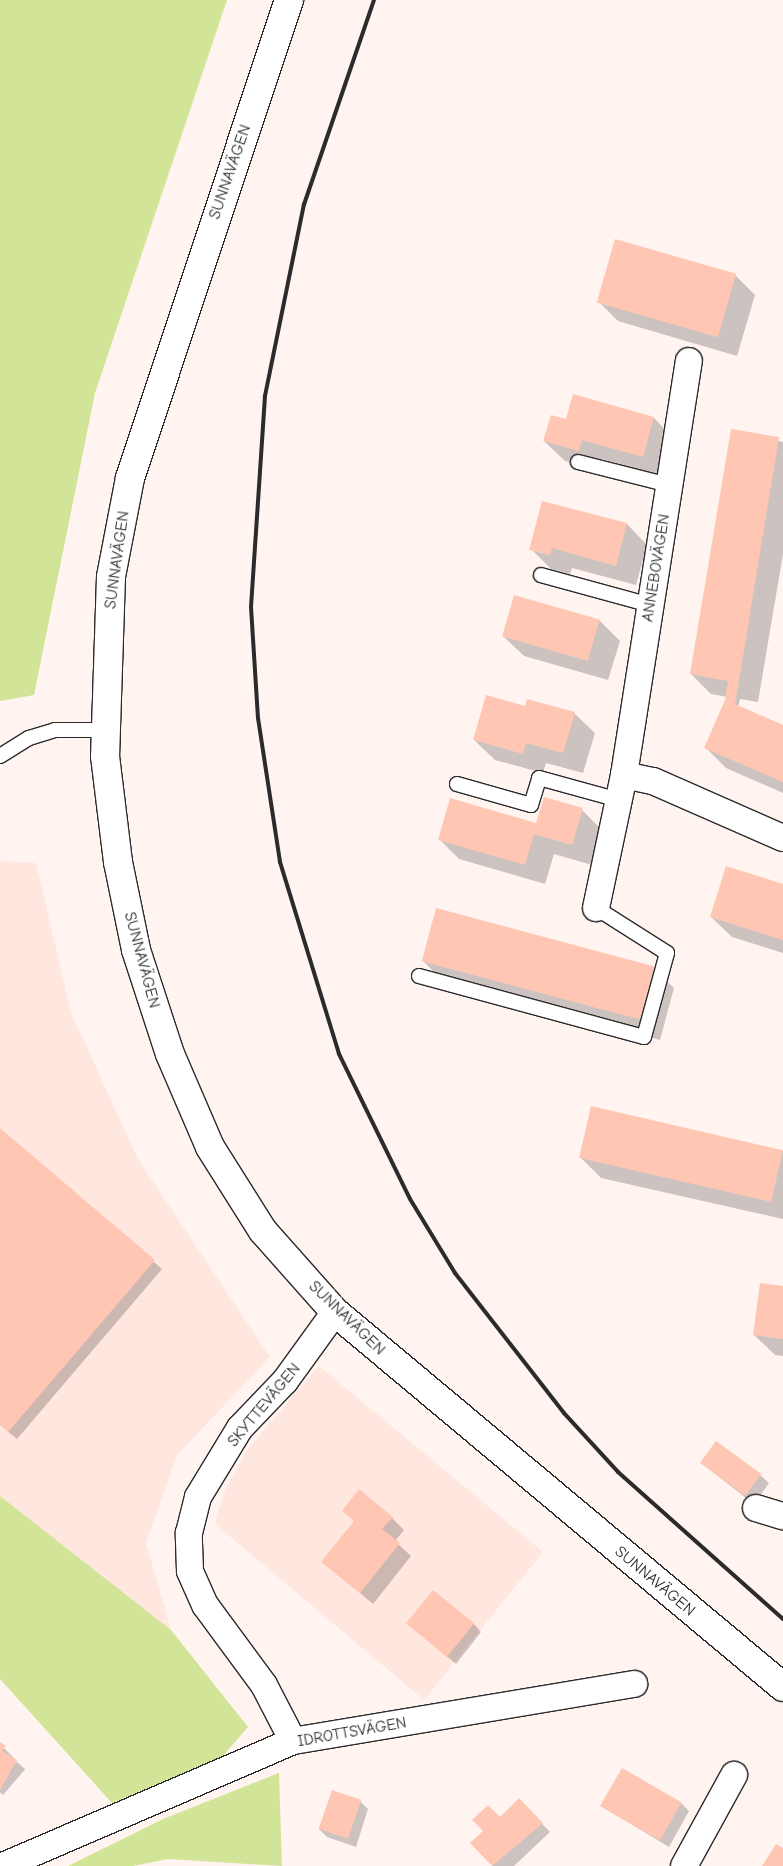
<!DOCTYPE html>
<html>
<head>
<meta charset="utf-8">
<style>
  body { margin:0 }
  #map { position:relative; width:783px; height:1866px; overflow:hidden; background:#fff4f0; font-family:"Comic Neue",sans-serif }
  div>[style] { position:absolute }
  .built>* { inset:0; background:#ffe6de }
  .green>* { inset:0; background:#d1e498 }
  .shadow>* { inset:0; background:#0003; transform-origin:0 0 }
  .building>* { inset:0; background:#ffc7b3; transform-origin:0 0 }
  .roads { filter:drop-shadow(1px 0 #2b2b2b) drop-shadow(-1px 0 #2b2b2b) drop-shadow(0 1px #2b2b2b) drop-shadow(0 -1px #2b2b2b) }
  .service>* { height:14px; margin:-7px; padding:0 7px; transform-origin:7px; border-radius:7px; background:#fff }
  .minor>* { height:26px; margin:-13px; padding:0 13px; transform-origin:13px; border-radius:13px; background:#fff }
  .secondary>* { height:28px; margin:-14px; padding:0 14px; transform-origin:14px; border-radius:14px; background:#fff }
  .rail>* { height:4px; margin:-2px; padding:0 2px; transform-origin:2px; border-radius:2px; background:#2b2b2b }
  span { translate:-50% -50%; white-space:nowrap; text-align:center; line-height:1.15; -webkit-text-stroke:5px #fff; paint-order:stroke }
  .street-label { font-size:16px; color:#2b2b2b }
</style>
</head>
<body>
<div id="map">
  <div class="built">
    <div style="clip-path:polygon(0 861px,36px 863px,71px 1013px,138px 1159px,270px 1357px,177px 1455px,146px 1543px,171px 1630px,0 1496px)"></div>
    <div style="clip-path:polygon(319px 1366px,543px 1552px,424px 1700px,215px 1524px,224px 1492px,247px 1450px)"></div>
  </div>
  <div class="green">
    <div style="clip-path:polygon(0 0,227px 0,95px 393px,34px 695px,0 701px)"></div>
    <div style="clip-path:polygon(0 1496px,171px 1630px,248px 1727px,223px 1756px,112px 1803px,0 1679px)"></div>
    <div style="clip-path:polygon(279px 1773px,282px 1866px,168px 1859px,133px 1866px,68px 1866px,163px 1819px)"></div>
  </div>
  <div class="shadow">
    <div style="clip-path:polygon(735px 275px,755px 295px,737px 356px,618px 321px,598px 301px)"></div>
    <div style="clip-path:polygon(574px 396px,654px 418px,674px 439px,663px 476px,602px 459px,599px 471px,565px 461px,544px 441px,567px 421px)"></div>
    <div style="clip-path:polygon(732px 430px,783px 442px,783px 554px,758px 702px,740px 699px,738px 708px,783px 727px,783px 793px,726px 768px,706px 748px,727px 697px,711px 694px,691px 674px)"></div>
    <div style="clip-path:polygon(543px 502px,627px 524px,647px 545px,636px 585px,572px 568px,570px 574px,551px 569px,531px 549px)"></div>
    <div style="clip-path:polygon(599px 620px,620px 641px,608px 680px,524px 656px,503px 636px)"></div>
    <div style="clip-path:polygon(526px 707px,574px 713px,595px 733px,583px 773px,546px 763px,543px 773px,495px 760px,474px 740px)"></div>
    <div style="clip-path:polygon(582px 810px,602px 830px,592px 865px,554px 854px,545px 884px,459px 859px,439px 839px,537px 824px)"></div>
    <div style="clip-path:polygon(783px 885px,783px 953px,732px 937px,711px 917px)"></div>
    <div style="clip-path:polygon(423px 961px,653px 968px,674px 988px,660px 1040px,443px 981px)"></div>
    <div style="clip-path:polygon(0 1129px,162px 1269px,17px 1439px,0 1425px)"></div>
    <div style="clip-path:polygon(783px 1151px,783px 1219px,601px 1178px,580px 1157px)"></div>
    <div style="clip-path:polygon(783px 1288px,783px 1356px,775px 1355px,754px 1335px)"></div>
    <div style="clip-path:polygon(701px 1463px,760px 1475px,769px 1483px,754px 1504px)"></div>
    <div style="clip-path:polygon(392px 1518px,404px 1530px,395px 1541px,411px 1556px,373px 1604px,323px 1562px)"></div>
    <div style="clip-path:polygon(473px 1623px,481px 1632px,456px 1664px,408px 1624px)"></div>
    <div style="clip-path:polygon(0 1744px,17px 1761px,0 1787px)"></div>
    <div style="left:17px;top:1762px;width:11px;height:34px;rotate:41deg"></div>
    <div style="clip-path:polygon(519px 1800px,550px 1832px,514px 1866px,493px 1866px,472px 1843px)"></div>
    <div style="clip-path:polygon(360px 1801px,368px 1809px,356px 1847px,327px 1837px,319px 1829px)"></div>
    <div style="clip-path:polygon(681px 1803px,689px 1811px,669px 1847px,601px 1806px)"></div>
  </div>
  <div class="building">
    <div style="left:615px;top:239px;width:126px;height:66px;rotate:16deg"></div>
    <div style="clip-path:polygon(573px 394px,654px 417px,643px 457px,582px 440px,579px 451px,543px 441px,551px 415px,566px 419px)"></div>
    <div style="clip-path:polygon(731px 429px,779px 437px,735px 704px,783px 725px,783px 782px,704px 748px,725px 700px,728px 681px,690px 674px)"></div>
    <div style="clip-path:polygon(542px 501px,627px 523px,616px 566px,552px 548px,550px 555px,529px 550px)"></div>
    <div style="left:514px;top:595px;width:89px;height:43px;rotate:16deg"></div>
    <div style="clip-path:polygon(486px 695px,525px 706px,527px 699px,575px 712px,563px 753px,526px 743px,523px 754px,473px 740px)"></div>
    <div style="clip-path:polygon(544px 797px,583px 808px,572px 845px,534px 834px,525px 865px,438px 840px,450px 798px,536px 823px)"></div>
    <div style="clip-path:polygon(726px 866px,783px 884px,783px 940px,710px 917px)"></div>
    <div style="left:436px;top:908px;width:226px;height:55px;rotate:15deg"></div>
    <div style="left:591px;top:1106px;width:197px;height:53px;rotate:13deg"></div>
    <div style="clip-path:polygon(0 1128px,155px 1260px,8px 1432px,0 1425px)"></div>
    <div style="clip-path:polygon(760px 1283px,783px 1286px,783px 1339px,753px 1335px)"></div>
    <div style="left:716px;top:1441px;width:56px;height:27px;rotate:36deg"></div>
    <div style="clip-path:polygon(359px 1489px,393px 1517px,382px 1529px,400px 1543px,360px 1593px,321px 1562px,354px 1521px,342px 1511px)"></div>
    <div style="left:433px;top:1590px;width:53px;height:43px;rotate:39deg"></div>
    <div style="clip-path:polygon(0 1742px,6px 1746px,2px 1751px,17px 1760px,0 1790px)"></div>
    <div style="left:622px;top:1768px;width:69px;height:44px;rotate:30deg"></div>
    <div style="left:332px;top:1790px;width:31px;height:41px;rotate:19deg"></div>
    <div style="clip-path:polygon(519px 1798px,543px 1823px,492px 1866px,470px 1843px,483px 1831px,472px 1820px,488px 1805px,500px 1817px)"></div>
    <div style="clip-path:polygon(776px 1844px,783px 1848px,783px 1866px,762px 1866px)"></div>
  </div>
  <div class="roads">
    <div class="service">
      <div style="left:578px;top:462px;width:94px;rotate:14.2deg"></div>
      <div style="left:541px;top:575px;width:114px;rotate:15.3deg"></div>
      <div style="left:0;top:756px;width:34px;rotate:-32deg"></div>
      <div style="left:29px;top:738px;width:27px;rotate:-17deg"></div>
      <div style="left:55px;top:730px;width:50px"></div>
      <div style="left:457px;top:784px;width:77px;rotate:15.8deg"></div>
      <div style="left:531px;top:805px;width:28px;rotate:-73deg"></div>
      <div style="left:539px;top:778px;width:83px;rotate:15.4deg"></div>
      <div style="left:419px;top:976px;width:233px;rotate:15.2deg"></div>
      <div style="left:644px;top:1037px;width:87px;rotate:-74.7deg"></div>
      <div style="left:667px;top:953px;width:84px;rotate:-147.6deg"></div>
    </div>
    <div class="minor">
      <div style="left:624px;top:775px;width:30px;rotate:12deg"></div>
      <div style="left:653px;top:781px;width:142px;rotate:23.7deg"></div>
      <div style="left:596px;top:908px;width:136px;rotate:-78.1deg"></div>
      <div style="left:624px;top:775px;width:419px;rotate:-81.1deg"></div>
      <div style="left:756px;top:1508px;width:28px;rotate:17deg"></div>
      <div style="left:293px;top:1741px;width:63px;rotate:-117.4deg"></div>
      <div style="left:264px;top:1685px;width:99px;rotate:-126.4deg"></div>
      <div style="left:205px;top:1605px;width:37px;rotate:-114deg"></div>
      <div style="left:190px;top:1571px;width:38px;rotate:-92deg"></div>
      <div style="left:189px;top:1533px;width:37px;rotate:-76deg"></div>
      <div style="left:198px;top:1497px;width:81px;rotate:-58.7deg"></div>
      <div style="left:240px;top:1428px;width:65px;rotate:-46.2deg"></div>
      <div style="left:285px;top:1381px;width:85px;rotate:-54.1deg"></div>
      <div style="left:3px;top:1866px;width:316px;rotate:-23.3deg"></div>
      <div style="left:293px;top:1741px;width:346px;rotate:-9.5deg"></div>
      <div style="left:684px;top:1866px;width:104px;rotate:-61.2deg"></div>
    </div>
    <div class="secondary">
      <div style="left:289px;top:0;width:504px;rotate:108.4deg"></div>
      <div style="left:130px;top:478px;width:101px;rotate:100.9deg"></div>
      <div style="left:111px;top:577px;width:179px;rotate:91.9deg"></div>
      <div style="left:105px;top:756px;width:107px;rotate:83deg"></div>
      <div style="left:118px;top:862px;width:90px;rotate:78.4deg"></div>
      <div style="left:136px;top:950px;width:109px;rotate:71.9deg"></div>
      <div style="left:170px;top:1054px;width:101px;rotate:66.7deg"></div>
      <div style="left:210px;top:1147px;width:99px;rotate:57.8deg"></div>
      <div style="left:263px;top:1231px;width:108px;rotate:48.4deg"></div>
      <div style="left:335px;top:1312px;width:584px;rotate:39.93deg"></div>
    </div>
  </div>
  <div class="rail">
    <div style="left:374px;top:0;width:216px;rotate:108.9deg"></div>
    <div style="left:304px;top:204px;width:196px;rotate:101.5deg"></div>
    <div style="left:265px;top:396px;width:211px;rotate:93.8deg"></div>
    <div style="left:251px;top:607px;width:111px;rotate:86.4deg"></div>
    <div style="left:258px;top:718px;width:146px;rotate:81.3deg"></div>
    <div style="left:280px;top:862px;width:201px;rotate:72.9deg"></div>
    <div style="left:339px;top:1054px;width:161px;rotate:63.9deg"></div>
    <div style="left:410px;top:1199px;width:87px;rotate:58.7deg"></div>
    <div style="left:455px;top:1273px;width:177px;rotate:52.1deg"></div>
    <div style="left:564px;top:1413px;width:80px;rotate:47.5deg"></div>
    <div style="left:618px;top:1472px;width:221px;rotate:41.7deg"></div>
  </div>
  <div class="street-label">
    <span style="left:230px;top:172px;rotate:-71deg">SUNNAVÄGEN</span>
    <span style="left:117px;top:560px;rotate:-82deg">SUNNAVÄGEN</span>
    <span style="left:656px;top:568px;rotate:-81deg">ANNEBOVÄGEN</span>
    <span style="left:142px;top:960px;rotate:75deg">SUNNAVÄGEN</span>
    <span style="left:347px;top:1318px;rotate:44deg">SUNNAVÄGEN</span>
    <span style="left:264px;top:1405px;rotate:-50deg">SKYTTEVÄGEN</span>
    <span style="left:655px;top:1581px;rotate:40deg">SUNNAVÄGEN</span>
    <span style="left:352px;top:1732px;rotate:-10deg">IDROTTSVÄGEN</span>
  </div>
</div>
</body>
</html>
